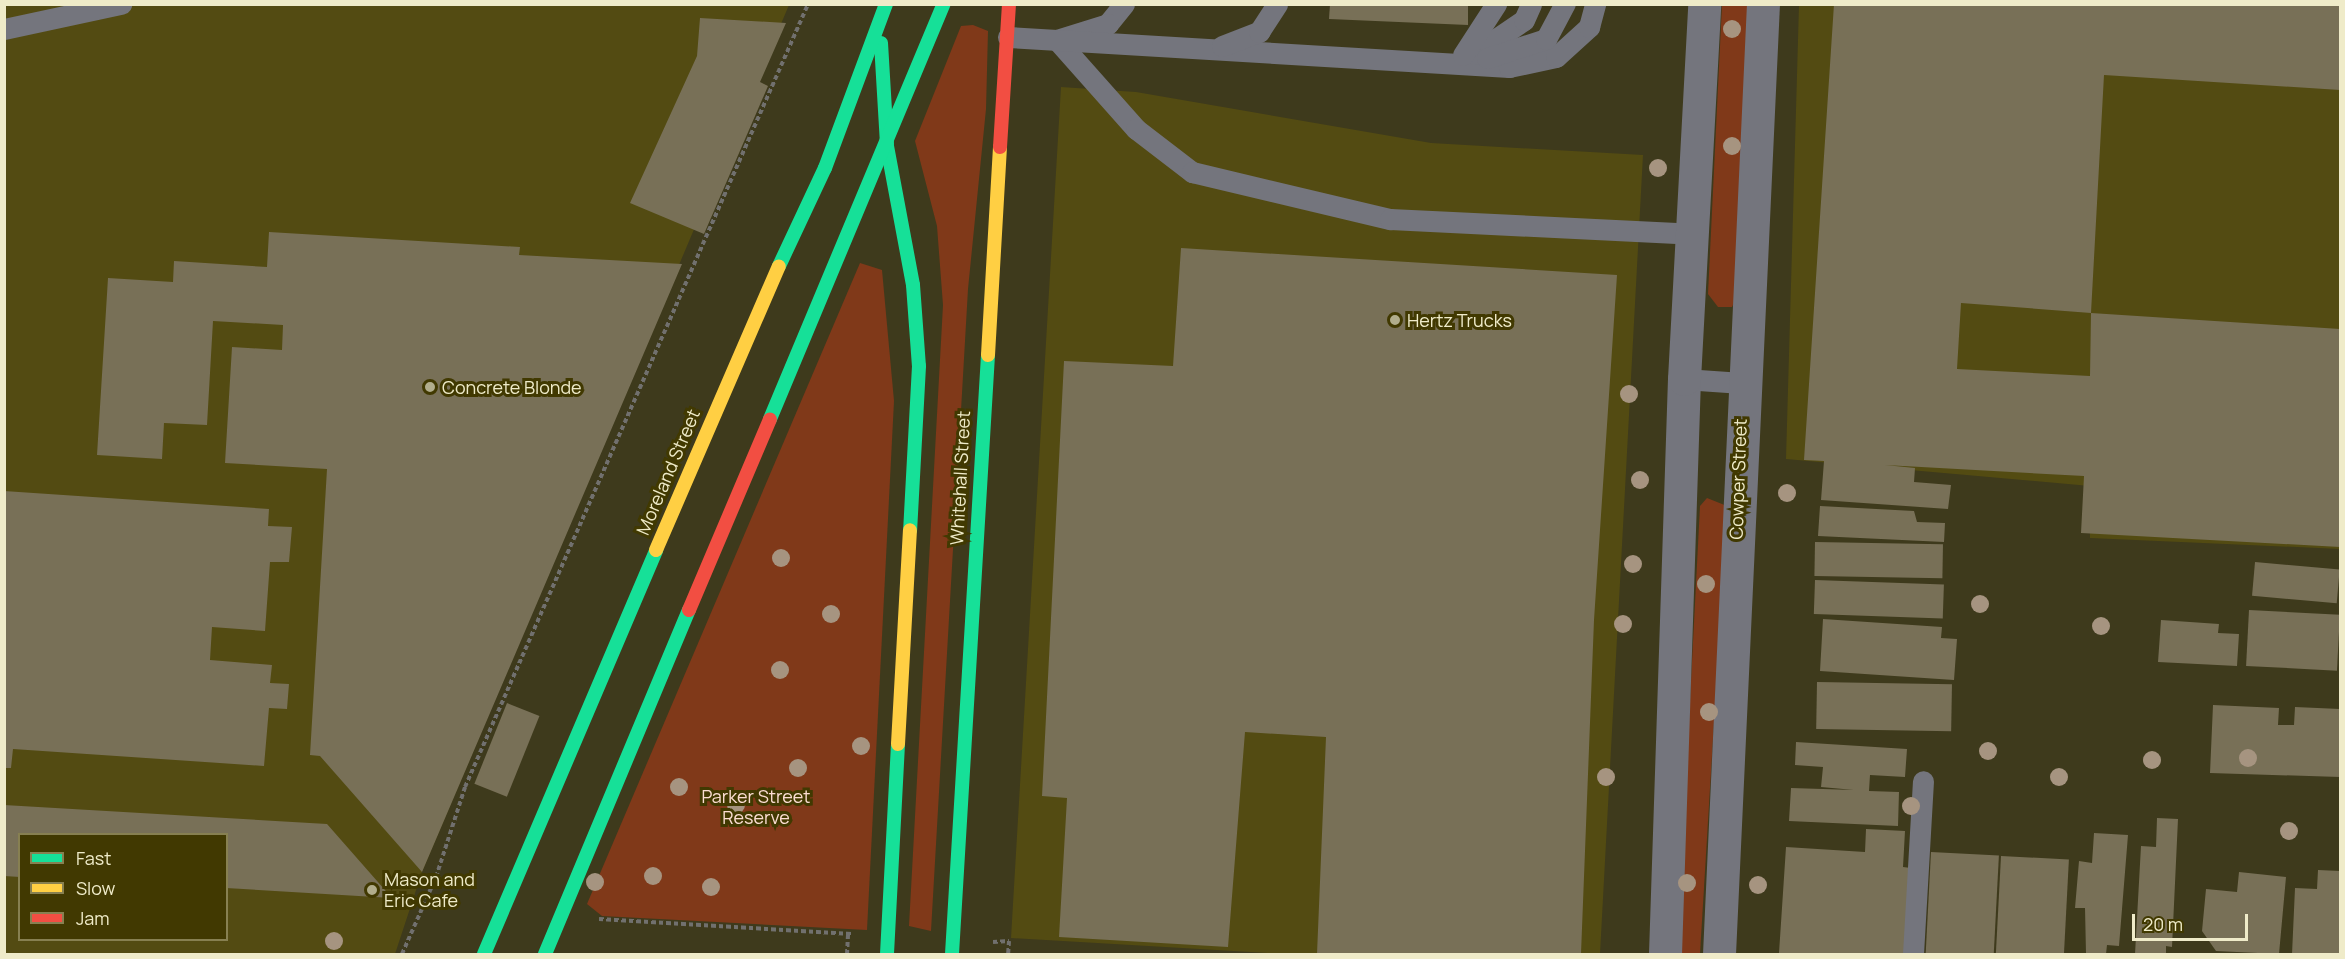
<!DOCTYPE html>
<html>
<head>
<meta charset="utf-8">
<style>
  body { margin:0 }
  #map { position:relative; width:2345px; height:959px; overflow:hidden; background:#3e3a1c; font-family:Manrope,sans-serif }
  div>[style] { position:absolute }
  .built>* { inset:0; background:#534b12 }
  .green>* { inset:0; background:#803919 }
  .building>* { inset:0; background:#787057; transform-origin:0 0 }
  .path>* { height:4px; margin-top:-2px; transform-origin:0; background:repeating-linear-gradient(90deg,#71706e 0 4.5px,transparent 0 7.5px) }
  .lane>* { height:21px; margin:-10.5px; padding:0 10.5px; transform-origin:10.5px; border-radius:10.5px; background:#74757d }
  .street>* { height:33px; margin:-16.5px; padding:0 16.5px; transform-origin:16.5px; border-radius:16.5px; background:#74757d }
  .fast>* { height:14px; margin:-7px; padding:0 7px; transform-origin:7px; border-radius:7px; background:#16e098 }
  .slow>* { height:14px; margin:-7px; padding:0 7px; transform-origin:7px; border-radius:7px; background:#ffcf43 }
  .jam>* { height:14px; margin:-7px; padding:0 7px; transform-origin:7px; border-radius:7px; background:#f24e42 }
  .trees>* { width:18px; height:18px; margin:-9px; border-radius:50%; background:#a69480 }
  .dots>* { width:16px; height:16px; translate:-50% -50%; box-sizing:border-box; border:3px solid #413901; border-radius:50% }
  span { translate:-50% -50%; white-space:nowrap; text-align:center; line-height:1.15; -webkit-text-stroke:6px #413901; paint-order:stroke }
  .poi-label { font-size:18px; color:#efebc9 }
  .left { translate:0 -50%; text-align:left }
  .street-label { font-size:18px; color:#efebc9 }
  .park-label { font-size:18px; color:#fbddd2 }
  .frame { position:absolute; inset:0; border:6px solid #efebc9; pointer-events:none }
  .legend { position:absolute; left:18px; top:833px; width:210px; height:108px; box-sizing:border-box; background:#413901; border:2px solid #878051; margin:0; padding:8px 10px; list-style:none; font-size:18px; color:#efebc9 }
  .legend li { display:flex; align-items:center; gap:12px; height:30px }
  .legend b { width:30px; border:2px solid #878051 }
  .scale { position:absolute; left:2132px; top:914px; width:116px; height:27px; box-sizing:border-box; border:3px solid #efebc9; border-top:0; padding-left:8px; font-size:18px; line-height:21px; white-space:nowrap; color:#efebc9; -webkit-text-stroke:4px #413901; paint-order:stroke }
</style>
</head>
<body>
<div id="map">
  <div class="built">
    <div style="clip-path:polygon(evenodd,5px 5px,789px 5px,422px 872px,395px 954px,5px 954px,5px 5px,20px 834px,226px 834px,226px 940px,20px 940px,20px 834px)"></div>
    <div style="clip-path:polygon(1799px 5px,2340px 5px,2340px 549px,2090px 538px,2090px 486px,1786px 459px)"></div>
    <div style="clip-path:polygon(1061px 87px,1136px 92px,1431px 143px,1643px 155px,1600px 954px,1285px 954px,1011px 938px)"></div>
  </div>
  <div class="green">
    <div style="clip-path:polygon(1722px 5px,1752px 5px,1737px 296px,1732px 307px,1718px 307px,1708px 294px)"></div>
    <div style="clip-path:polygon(973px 25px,988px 31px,986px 109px,968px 289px,931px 931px,909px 926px,943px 305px,937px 226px,915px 141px,961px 26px)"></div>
    <div style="clip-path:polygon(860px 263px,882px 270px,894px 401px,867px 930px,602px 916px,587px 904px)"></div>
    <div style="clip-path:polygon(1707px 498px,1727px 506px,1700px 954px,1677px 954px,1700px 506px)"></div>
  </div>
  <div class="building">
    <div style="clip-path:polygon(1330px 4px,1468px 4px,1468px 25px,1329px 19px)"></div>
    <div style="clip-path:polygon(1834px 4px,2340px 4px,2340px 90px,2104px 75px,2091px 313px,1961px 303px,1957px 369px,2090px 376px,2091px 313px,2340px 329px,2340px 547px,2081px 533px,2084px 476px,1885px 465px,1915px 468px,1914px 482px,1951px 485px,1948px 509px,1821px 500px,1824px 461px,1804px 460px)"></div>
    <div style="clip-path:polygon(700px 18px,786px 23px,760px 82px,768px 86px,704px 234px,630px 203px,697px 56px)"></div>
    <div style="clip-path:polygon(269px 232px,520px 247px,519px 255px,682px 264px,422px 872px,320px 756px,310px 755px,327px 469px,225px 463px,232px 347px,282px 350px,283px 325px,213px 321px,207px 425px,164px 423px,162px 459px,97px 455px,108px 278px,173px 282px,174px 261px,267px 267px)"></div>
    <div style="clip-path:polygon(1181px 248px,1617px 275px,1594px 620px,1581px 954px,1317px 954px,1326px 737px,1245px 732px,1228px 947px,1059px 937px,1067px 798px,1042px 796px,1064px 361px,1173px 366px)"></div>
    <div style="clip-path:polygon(4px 491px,269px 509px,268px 526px,292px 527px,289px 562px,270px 562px,265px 631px,212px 627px,210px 660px,272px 665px,270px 683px,289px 684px,287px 709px,269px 708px,264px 766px,13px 749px,11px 768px,4px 768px)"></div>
    <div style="clip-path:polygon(1820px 506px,1914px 511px,1917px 522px,1945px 523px,1944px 542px,1818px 536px)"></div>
    <div style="left:1815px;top:542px;width:128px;height:34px;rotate:1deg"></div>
    <div style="left:2255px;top:562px;width:85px;height:34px;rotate:5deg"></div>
    <div style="left:1815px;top:580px;width:129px;height:34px;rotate:2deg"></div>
    <div style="left:2249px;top:610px;width:91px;height:56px;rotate:3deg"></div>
    <div style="clip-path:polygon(1823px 619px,1942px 627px,1941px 638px,1957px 639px,1954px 680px,1820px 671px)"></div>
    <div style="clip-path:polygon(2161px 620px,2219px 624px,2218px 633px,2239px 634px,2237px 666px,2158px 662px)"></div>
    <div style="left:1817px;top:682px;width:135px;height:47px;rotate:1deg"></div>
    <div style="left:507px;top:703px;width:35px;height:87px;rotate:22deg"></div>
    <div style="clip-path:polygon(2213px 705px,2279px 708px,2278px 725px,2294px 725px,2295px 707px,2340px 709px,2340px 777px,2210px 773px)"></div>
    <div style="clip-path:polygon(1796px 742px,1907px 749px,1905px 777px,1870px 775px,1869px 791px,1899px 792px,1898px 826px,1789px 821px,1791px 788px,1854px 790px,1821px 787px,1823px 767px,1795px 765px)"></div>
    <div style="clip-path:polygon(4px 805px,327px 824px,392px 898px,226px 888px,226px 834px,20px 834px,20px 877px,4px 876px)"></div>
    <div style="clip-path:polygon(2157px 818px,2178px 819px,2172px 947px,2166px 946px,2166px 954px,2135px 954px,2141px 846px,2156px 847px)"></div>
    <div style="clip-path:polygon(1866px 829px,1905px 831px,1903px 867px,1911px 868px,1905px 954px,1779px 953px,1786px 847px,1865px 852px)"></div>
    <div style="clip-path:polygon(2094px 833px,2128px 835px,2119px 946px,2107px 945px,2106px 954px,2086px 954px,2085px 908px,2075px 908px,2079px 861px,2092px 863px)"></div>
    <div style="left:1931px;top:852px;width:68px;height:102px;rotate:3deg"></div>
    <div style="left:2001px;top:856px;width:68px;height:98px;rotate:3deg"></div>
    <div style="clip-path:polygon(2318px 870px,2340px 871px,2340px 954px,2292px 954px,2295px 888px,2317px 889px)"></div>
    <div style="clip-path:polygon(2239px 872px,2286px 877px,2279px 954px,2216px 951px,2202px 931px,2206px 889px,2237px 892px)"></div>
  </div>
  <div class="path">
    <div style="left:436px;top:877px;width:38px;rotate:15deg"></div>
    <div style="left:599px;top:919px;width:253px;rotate:3.4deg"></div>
    <div style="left:993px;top:942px;width:16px;rotate:-4deg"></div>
    <div style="left:1009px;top:941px;width:13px;rotate:94deg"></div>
    <div style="left:402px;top:954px;width:84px;rotate:-66.2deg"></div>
    <div style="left:436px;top:877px;width:95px;rotate:-72.1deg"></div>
    <div style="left:465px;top:787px;width:855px;rotate:-66.34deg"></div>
    <div style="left:847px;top:954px;width:20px;rotate:-87deg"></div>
  </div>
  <div class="lane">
    <div style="left:1124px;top:4px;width:26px;rotate:129deg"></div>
    <div style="left:1108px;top:24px;width:53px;rotate:162.6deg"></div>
    <div style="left:1057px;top:40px;width:119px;rotate:48.4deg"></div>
    <div style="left:1136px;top:129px;width:71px;rotate:37.5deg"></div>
    <div style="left:1192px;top:172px;width:204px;rotate:13.4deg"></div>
    <div style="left:1390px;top:219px;width:302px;rotate:2.8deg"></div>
    <div style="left:4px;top:29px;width:120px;rotate:-12.1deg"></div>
    <div style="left:1008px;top:37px;width:502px;rotate:3.43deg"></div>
    <div style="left:1509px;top:67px;width:48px;rotate:-12deg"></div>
    <div style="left:1556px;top:57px;width:45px;rotate:-42.3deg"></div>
    <div style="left:1589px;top:27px;width:24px;rotate:-75deg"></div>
    <div style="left:1222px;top:46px;width:40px;rotate:-21deg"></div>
    <div style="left:1259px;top:32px;width:33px;rotate:-57deg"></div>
    <div style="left:1474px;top:54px;width:60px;rotate:-34.2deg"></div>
    <div style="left:1524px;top:20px;width:17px;rotate:-66deg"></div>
    <div style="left:1463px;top:55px;width:61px;rotate:-57.1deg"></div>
    <div style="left:1487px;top:58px;width:62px;rotate:-17.9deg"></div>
    <div style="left:1546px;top:39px;width:40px;rotate:-62deg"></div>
    <div style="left:1684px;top:379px;width:58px;rotate:3.9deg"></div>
    <div style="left:1913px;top:954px;width:173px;rotate:-86.7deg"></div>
  </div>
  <div class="street">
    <div style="left:1665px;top:954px;width:575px;rotate:-88.11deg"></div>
    <div style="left:1684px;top:379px;width:376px;rotate:-86.9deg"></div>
    <div style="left:1719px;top:954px;width:951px;rotate:-87.35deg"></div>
  </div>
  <div class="fast">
    <div style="left:881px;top:43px;width:101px;rotate:86.6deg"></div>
    <div style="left:887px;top:146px;width:141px;rotate:79.4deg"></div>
    <div style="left:913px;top:285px;width:81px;rotate:85.8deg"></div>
    <div style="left:919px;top:366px;width:164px;rotate:93.1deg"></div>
    <div style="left:779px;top:266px;width:108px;rotate:-64.9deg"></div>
    <div style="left:825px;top:168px;width:175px;rotate:-69.6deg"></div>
    <div style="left:770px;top:419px;width:450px;rotate:-67.3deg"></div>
    <div style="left:484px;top:954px;width:439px;rotate:-66.9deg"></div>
    <div style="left:545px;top:954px;width:373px;rotate:-67.3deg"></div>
    <div style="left:887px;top:954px;width:210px;rotate:-87deg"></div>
    <div style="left:952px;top:954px;width:600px;rotate:-86.56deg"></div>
  </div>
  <div class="slow">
    <div style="left:988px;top:355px;width:208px;rotate:-86.7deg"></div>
    <div style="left:656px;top:550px;width:309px;rotate:-66.6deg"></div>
    <div style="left:898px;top:744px;width:214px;rotate:-86.8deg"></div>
  </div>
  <div class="jam">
    <div style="left:1000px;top:147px;width:143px;rotate:-86.4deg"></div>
    <div style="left:689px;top:610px;width:207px;rotate:-67deg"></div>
  </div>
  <div class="trees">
    <div style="left:1732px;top:29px"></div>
    <div style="left:1732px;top:146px"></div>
    <div style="left:1658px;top:168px"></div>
    <div style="left:1629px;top:394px"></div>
    <div style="left:1640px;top:480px"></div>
    <div style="left:1787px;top:493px"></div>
    <div style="left:781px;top:558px"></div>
    <div style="left:1633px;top:564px"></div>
    <div style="left:1706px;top:584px"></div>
    <div style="left:1980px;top:604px"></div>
    <div style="left:831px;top:614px"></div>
    <div style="left:1623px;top:624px"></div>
    <div style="left:2101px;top:626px"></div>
    <div style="left:780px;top:670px"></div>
    <div style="left:1709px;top:712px"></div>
    <div style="left:861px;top:746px"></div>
    <div style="left:1988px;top:751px"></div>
    <div style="left:2248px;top:758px"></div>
    <div style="left:2152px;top:760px"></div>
    <div style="left:798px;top:768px"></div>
    <div style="left:1606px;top:777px"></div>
    <div style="left:2059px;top:777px"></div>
    <div style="left:679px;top:787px"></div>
    <div style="left:736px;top:805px"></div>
    <div style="left:1911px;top:806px"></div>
    <div style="left:2289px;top:831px"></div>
    <div style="left:653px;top:876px"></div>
    <div style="left:595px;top:882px"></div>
    <div style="left:1687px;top:883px"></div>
    <div style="left:1758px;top:885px"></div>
    <div style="left:711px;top:887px"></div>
    <div style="left:334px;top:941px"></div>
  </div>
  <div class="dots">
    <div style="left:1395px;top:320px;background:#b1ad8c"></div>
    <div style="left:430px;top:387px;background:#b1ad8c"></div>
    <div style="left:372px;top:890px;background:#b1ad8c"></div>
  </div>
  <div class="poi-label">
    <span class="left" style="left:1407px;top:320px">Hertz Trucks</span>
    <span class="left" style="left:442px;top:387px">Concrete Blonde</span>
    <span class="left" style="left:384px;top:890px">Mason and<br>Eric Cafe</span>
  </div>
  <div class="street-label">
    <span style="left:668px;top:472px;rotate:-67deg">Moreland Street</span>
    <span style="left:960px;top:478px;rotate:-87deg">Whitehall Street</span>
    <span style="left:1738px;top:479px;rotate:-88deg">Cowper Street</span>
  </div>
  <div class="park-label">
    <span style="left:756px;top:807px">Parker Street<br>Reserve</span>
  </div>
  <div class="frame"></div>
  <ul class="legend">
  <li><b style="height:8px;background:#16e098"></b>Fast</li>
  <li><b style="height:8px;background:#ffcf43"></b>Slow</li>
  <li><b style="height:8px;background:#f24e42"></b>Jam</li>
  </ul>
  <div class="scale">20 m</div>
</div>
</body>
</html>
